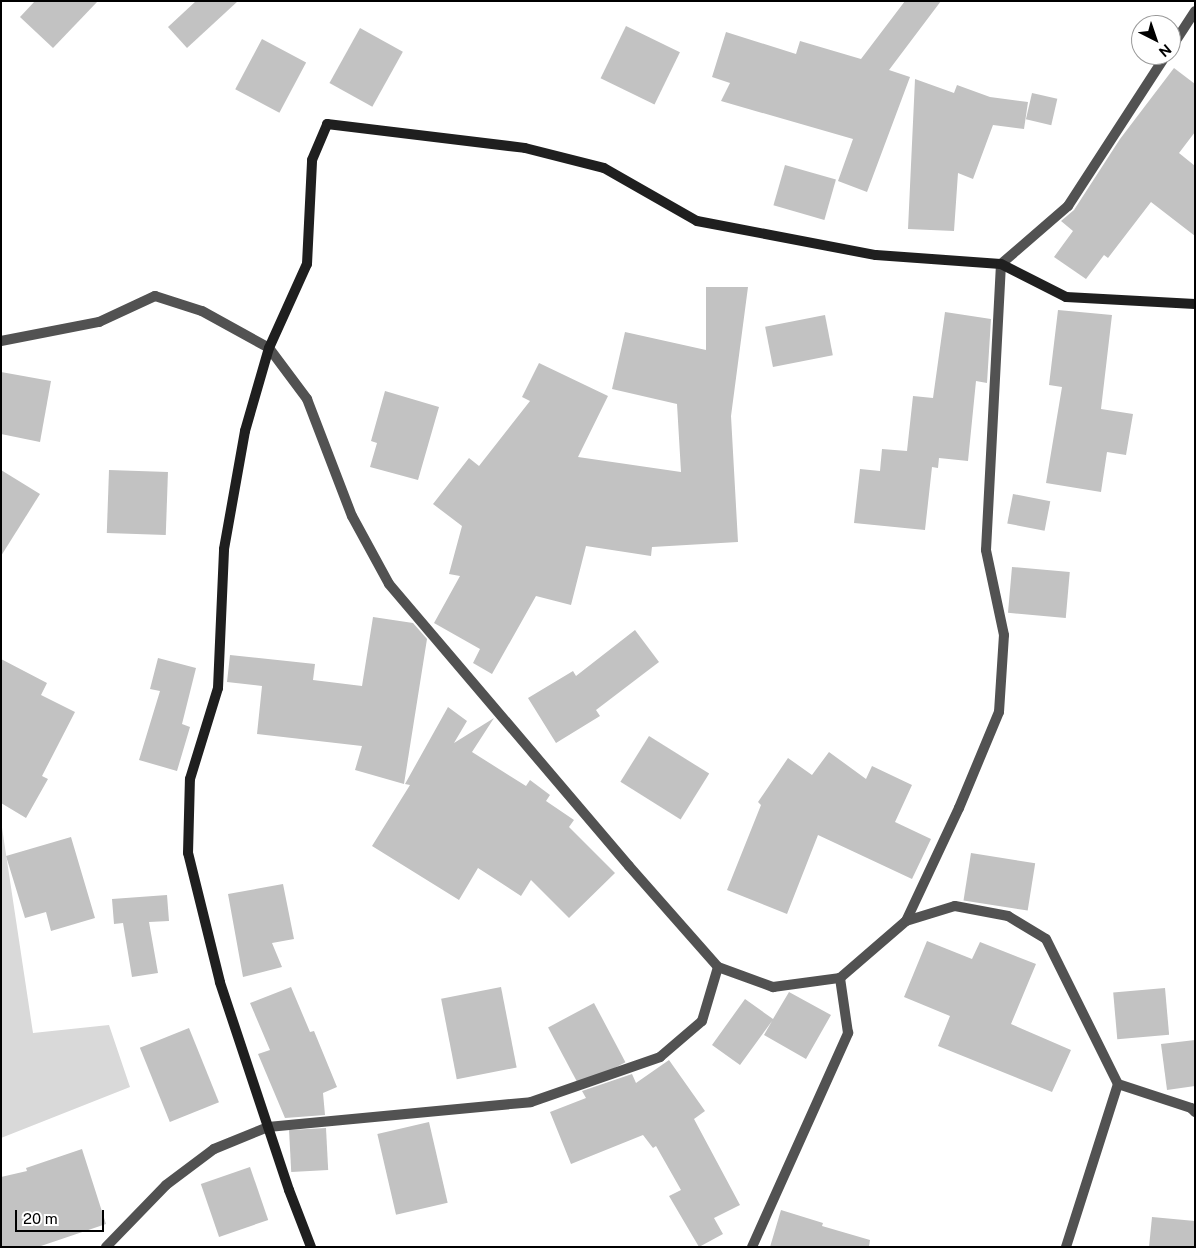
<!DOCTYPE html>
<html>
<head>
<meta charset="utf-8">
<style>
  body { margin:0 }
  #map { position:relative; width:1196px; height:1248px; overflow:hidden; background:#fff; font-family:"Public Sans",sans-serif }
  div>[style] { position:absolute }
  .green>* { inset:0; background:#d9d9d9 }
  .building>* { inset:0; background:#c2c2c2; transform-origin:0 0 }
  .street>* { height:10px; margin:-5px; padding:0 5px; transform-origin:5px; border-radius:5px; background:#525252 }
  .secondary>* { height:10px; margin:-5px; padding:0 5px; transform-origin:5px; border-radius:5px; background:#1f1f1f }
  span { translate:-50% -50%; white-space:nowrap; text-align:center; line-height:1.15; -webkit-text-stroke:4px #fff; paint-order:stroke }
  .frame { position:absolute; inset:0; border:2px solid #000; pointer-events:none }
  .north { position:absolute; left:1131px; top:15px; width:50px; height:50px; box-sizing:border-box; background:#fff; border:1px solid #999; border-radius:50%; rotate:139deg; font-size:14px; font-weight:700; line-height:20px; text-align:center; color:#000 }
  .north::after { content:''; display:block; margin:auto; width:18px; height:22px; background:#000; clip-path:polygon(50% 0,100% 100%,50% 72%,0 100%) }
  .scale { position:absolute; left:15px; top:1210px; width:89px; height:22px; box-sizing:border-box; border:2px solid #000; border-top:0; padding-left:6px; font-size:15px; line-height:18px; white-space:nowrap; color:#000; -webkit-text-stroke:4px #fff; paint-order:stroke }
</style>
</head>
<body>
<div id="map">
  <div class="green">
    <div style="clip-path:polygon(1px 821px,33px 1033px,109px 1025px,130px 1087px,1px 1138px)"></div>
  </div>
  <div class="building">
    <div style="clip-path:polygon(35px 1px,98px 1px,53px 48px,20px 17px)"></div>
    <div style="clip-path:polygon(196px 1px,238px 1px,187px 48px,168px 27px)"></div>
    <div style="clip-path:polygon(905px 1px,941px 1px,889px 70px,910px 77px,867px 192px,838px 181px,853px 139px,721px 101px,730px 83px,712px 77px,726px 32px,796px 54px,800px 41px,861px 59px)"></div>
    <div style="left:626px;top:26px;width:60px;height:58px;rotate:26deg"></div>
    <div style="left:360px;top:28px;width:49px;height:63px;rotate:29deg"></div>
    <div style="left:262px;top:39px;width:50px;height:57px;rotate:28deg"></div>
    <div style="clip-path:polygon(1174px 68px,1195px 84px,1195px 132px,1179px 153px,1195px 166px,1195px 236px,1151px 202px,1108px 258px,1104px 255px,1086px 279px,1054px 257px,1073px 231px,1061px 221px,1074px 210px,1120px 139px)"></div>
    <div style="clip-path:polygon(915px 79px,954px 93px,957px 85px,990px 97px,1028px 102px,1024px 129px,993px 125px,973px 179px,958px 173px,954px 231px,908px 229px)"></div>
    <div style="left:1032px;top:93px;width:26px;height:27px;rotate:13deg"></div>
    <div style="left:785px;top:165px;width:53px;height:42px;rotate:16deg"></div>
    <div style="clip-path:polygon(706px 287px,748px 287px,731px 416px,738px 542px,652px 547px,651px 556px,586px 546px,571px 605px,536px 596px,492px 674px,473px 663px,480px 649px,434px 623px,460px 576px,449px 574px,462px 526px,433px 504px,469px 458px,479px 466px,530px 401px,522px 397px,539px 363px,608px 396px,578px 457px,681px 472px,677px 404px,612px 389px,625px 332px,706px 350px)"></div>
    <div style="clip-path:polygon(1058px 310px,1112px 315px,1101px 409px,1133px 414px,1126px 455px,1107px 452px,1101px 492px,1046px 483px,1062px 387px,1049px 385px)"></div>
    <div style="clip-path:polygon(945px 312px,991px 319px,987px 383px,976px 381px,968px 461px,939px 458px,938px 468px,932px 467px,925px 530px,854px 523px,860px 469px,880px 471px,882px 449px,907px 451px,913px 396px,933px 398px)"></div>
    <div style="left:825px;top:315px;width:41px;height:61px;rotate:79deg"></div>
    <div style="clip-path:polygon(1px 372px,51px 381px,40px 442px,1px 434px)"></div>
    <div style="clip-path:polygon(385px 391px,439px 407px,418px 480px,370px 467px,377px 443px,371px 441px)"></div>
    <div style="clip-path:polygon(1px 470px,40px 494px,1px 556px)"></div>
    <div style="left:109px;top:470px;width:59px;height:63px;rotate:2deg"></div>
    <div style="left:1013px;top:494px;width:38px;height:30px;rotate:11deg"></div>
    <div style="left:1012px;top:567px;width:58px;height:46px;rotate:5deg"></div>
    <div style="clip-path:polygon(373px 617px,413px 623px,427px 639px,404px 784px,355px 770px,362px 746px,257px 734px,262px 686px,227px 682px,230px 655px,315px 664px,313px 680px,362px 686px)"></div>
    <div style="clip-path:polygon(635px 630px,659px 662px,596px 710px,600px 716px,556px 743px,528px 698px,573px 671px,576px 676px)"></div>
    <div style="clip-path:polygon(158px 658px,196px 668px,182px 724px,190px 727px,177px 771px,139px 760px,160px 691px,150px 689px)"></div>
    <div style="clip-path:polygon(1px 659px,47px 683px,41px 695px,75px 712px,42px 776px,48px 779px,26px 818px,1px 803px)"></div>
    <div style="clip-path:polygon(448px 707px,467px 721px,454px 743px,494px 718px,472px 752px,526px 786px,530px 780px,550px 795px,546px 801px,574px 820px,569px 827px,615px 873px,569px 918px,531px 880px,521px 896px,478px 868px,459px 900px,372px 846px,410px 785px,405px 784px)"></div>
    <div style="left:649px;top:736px;width:71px;height:54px;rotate:32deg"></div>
    <div style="clip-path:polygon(829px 752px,866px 779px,872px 766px,912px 785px,895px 822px,931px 839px,912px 879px,818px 835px,787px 914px,727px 890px,761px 805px,758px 802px,788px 758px,812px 775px)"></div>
    <div style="clip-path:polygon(71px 837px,95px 918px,51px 931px,46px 912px,25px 918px,6px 856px)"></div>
    <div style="left:971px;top:853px;width:65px;height:48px;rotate:9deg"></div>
    <div style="clip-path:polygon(283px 884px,294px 939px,272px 943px,282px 967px,243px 977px,228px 894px)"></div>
    <div style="clip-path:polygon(167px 895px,169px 921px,149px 922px,158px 973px,132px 977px,123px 923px,114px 924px,112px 899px)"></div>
    <div style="clip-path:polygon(927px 941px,972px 959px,980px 942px,1036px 964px,1011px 1024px,1071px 1050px,1052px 1092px,938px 1046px,950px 1016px,904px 997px)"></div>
    <div style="clip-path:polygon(291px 987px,310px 1032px,314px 1031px,337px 1087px,323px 1093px,325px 1115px,285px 1118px,258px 1054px,270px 1050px,250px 1003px)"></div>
    <div style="left:501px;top:987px;width:82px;height:61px;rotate:79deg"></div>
    <div style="left:1165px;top:988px;width:47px;height:52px;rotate:85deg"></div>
    <div style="clip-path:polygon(789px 992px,831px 1015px,806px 1059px,764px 1035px,772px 1021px,740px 1065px,712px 1045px,745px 999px,773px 1019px)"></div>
    <div style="left:594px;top:1003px;width:67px;height:52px;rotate:62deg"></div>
    <div style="left:189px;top:1028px;width:80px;height:53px;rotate:68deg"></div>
    <div style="clip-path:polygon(1195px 1040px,1195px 1086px,1167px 1090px,1161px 1044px)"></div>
    <div style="clip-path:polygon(669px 1060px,705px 1111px,694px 1119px,740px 1205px,714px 1218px,723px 1234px,699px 1247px,669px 1196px,681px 1190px,656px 1146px,653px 1148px,643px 1135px,571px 1164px,550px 1112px,586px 1098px,582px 1091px,632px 1074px,636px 1083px)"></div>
    <div style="left:429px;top:1122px;width:83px;height:53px;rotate:77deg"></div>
    <div style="left:326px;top:1128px;width:42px;height:37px;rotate:87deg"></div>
    <div style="clip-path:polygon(82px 1149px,106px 1224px,38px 1247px,1px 1247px,1px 1177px,27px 1171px,26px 1168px)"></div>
    <div style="left:250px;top:1167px;width:56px;height:52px;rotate:71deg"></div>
    <div style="clip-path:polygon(781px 1210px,823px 1223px,822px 1226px,870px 1240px,869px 1247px,770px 1247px)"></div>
    <div style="clip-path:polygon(1152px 1217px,1195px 1221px,1195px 1247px,1149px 1247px)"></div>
  </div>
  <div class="street">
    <div style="left:1171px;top:48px;width:44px;rotate:-57deg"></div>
    <div style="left:1px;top:341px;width:100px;rotate:-11deg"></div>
    <div style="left:99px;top:322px;width:62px;rotate:-24.9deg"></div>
    <div style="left:155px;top:296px;width:49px;rotate:17.7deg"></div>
    <div style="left:202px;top:311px;width:77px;rotate:28.9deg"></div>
    <div style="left:269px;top:348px;width:64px;rotate:53.3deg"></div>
    <div style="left:307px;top:399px;width:125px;rotate:69deg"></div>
    <div style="left:352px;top:516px;width:77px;rotate:61.4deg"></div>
    <div style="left:389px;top:584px;width:370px;rotate:49.6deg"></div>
    <div style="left:629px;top:866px;width:135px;rotate:48.6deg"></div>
    <div style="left:718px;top:967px;width:59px;rotate:20deg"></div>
    <div style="left:773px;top:987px;width:68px;rotate:-7.7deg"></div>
    <div style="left:840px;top:978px;width:87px;rotate:-40.8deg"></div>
    <div style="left:906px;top:921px;width:51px;rotate:-17deg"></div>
    <div style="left:955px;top:906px;width:54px;rotate:10.7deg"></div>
    <div style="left:1008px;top:916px;width:44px;rotate:31.2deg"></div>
    <div style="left:1046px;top:939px;width:162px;rotate:63.6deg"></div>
    <div style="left:1118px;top:1084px;width:77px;rotate:18.2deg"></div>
    <div style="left:1191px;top:1108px;width:6px;rotate:45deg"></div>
    <div style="left:906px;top:921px;width:125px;rotate:-64.9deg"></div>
    <div style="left:959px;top:808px;width:104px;rotate:-67.4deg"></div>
    <div style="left:999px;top:712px;width:77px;rotate:-86.3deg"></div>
    <div style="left:1004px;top:635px;width:87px;rotate:-102deg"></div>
    <div style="left:986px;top:550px;width:286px;rotate:-87deg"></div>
    <div style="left:1001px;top:264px;width:89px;rotate:-40.9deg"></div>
    <div style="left:1068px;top:206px;width:180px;rotate:-57deg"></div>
    <div style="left:106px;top:1247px;width:86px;rotate:-45.9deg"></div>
    <div style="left:166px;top:1185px;width:60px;rotate:-36.9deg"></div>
    <div style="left:214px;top:1149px;width:58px;rotate:-22.2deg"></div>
    <div style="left:268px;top:1127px;width:264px;rotate:-5.4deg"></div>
    <div style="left:531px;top:1102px;width:137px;rotate:-19.2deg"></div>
    <div style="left:660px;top:1057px;width:55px;rotate:-40.6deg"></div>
    <div style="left:702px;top:1021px;width:56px;rotate:-73.5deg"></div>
    <div style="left:752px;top:1247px;width:235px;rotate:-65.8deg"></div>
    <div style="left:848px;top:1033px;width:56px;rotate:-98.3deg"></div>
    <div style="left:1066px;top:1247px;width:171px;rotate:-72.3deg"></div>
  </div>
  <div class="secondary">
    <div style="left:311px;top:1247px;width:61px;rotate:-111.1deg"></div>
    <div style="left:289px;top:1190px;width:219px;rotate:-108.4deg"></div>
    <div style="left:220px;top:982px;width:133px;rotate:-103.9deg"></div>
    <div style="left:188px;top:853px;width:74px;rotate:-88.5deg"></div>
    <div style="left:190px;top:779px;width:95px;rotate:-72.9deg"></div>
    <div style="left:218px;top:688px;width:139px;rotate:-87.5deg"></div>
    <div style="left:224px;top:549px;width:120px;rotate:-79.9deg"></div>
    <div style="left:245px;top:431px;width:86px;rotate:-73.9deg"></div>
    <div style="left:269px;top:348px;width:92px;rotate:-65.7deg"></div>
    <div style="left:307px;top:264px;width:104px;rotate:-87.2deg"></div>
    <div style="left:312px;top:160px;width:39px;rotate:-67deg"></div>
    <div style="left:327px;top:124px;width:199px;rotate:6.9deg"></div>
    <div style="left:525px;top:148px;width:81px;rotate:14.2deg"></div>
    <div style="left:604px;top:168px;width:107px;rotate:29.7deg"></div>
    <div style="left:697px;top:221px;width:182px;rotate:10.8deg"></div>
    <div style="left:876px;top:255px;width:125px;rotate:4.1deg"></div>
    <div style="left:1001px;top:264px;width:73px;rotate:26.9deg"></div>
    <div style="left:1066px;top:297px;width:129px;rotate:3.1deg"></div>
  </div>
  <div class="frame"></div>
  <div class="north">N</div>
  <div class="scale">20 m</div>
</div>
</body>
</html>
